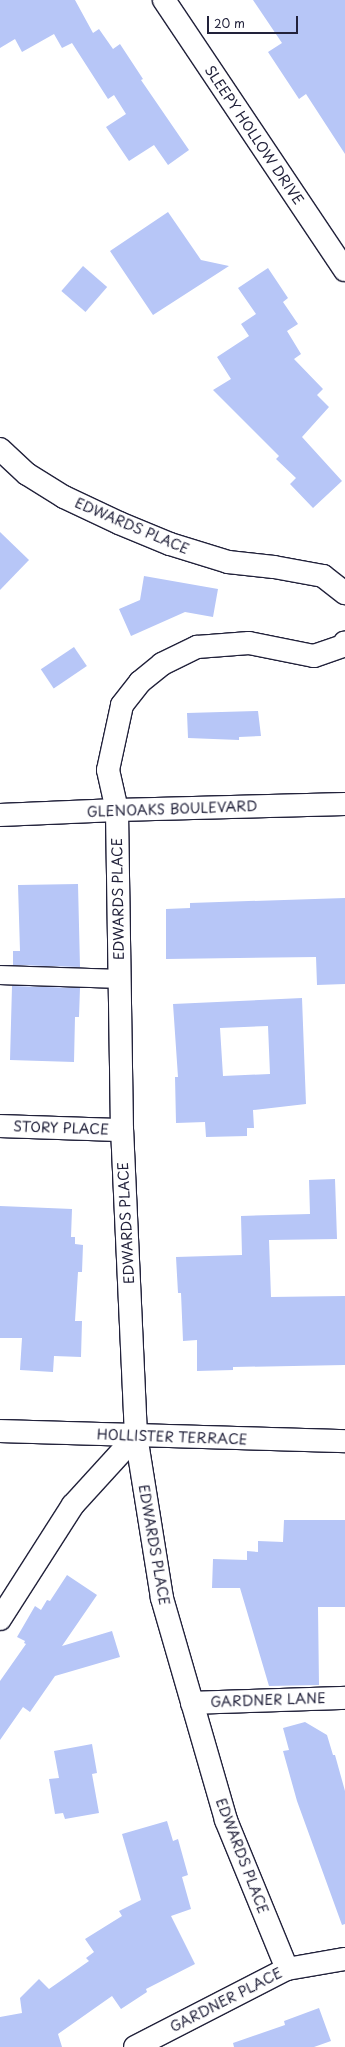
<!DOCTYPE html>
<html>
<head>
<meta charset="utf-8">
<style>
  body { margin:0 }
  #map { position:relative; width:345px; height:2047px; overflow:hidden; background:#fff; font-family:"Playpen Sans",sans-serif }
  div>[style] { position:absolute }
  .building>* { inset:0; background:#b7c6f7; transform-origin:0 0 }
  .roads { filter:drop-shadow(1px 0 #22223b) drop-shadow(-1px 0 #22223b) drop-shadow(0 1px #22223b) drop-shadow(0 -1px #22223b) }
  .service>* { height:18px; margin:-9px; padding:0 9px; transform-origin:9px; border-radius:9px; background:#fff }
  .minor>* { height:22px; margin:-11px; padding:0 11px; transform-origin:11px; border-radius:11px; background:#fff }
  .tertiary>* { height:22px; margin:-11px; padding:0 11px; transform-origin:11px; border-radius:11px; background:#fff }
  span { translate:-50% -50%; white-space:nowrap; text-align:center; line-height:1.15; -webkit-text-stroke:3.5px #fff; paint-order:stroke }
  .street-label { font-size:14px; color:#22223b }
  .scale { position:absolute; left:207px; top:16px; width:91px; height:18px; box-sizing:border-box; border:2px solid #22223b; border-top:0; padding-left:5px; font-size:12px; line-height:14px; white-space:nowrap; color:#22223b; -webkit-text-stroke:3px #fff; paint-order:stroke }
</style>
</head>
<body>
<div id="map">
  <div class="building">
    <div style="clip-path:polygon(0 0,75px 0,93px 33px,99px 29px,113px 49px,120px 44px,143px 79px,141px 80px,189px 150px,168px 165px,154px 145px,129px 161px,106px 127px,126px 114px,114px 95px,108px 99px,72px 43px,62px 48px,54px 34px,22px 52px,15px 39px,0 48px)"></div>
    <div style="clip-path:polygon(253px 0,345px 0,345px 154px,306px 94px,299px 99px,268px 52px,282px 43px)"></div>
    <div style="clip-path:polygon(168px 212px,201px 260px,229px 266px,153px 315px,110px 251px)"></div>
    <div style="left:83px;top:266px;width:32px;height:33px;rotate:41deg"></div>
    <div style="clip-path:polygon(268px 268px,288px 298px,283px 302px,298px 324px,287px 331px,301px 354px,294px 359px,323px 389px,317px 395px,329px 407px,302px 437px,342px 481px,313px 508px,290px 484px,296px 478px,276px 459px,279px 456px,213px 390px,231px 379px,217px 357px,249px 336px,241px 324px,256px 314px,238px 288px)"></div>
    <div style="clip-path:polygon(0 532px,29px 560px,0 590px)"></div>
    <div style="clip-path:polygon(144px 576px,218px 589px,213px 617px,185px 612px,131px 636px,119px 609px,140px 600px)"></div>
    <div style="left:74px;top:647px;width:23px;height:40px;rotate:56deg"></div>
    <div style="clip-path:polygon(258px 711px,261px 736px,239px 737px,239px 740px,188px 738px,187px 713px)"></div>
    <div style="clip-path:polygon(78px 884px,80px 967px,13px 965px,13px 951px,20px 951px,18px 885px)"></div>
    <div style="clip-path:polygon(345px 898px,345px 984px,317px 985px,316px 957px,166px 959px,166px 909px,190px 908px,190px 903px)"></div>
    <div style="clip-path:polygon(12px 986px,80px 988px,79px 1017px,75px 1017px,74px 1062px,10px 1060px)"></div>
    <div style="clip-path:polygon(evenodd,302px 998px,306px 1104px,253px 1110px,254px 1128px,247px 1128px,247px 1136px,206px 1137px,205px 1122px,176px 1123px,175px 1077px,178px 1077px,173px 1004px,302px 998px,268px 1026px,270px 1074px,223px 1076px,220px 1028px,268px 1026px)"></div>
    <div style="clip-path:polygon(335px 1179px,337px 1239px,269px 1240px,271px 1297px,345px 1296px,345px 1365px,233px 1367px,233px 1370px,197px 1371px,197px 1340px,183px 1341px,181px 1293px,178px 1293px,176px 1257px,242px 1255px,241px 1216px,310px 1214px,309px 1180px)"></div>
    <div style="clip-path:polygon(0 1206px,72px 1209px,71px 1237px,75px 1237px,75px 1244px,83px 1245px,82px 1272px,78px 1272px,75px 1321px,82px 1321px,81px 1357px,54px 1356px,53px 1372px,20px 1370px,22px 1338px,0 1338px)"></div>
    <div style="clip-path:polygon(284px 1520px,345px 1520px,345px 1607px,318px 1607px,319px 1685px,269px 1686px,240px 1588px,212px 1588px,213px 1559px,247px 1560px,247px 1551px,258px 1552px,258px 1541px,283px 1542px)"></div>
    <div style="clip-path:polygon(67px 1575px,97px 1595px,62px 1646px,112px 1631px,120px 1657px,55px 1676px,30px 1712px,23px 1707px,0 1740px,0 1681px,26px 1644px,24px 1643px,25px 1641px,17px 1637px,35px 1606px,41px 1610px,47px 1600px,50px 1601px)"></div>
    <div style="clip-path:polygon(305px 1722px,327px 1735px,333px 1755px,335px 1755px,345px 1791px,345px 1924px,342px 1925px,297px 1801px,283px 1751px,289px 1750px,283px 1728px)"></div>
    <div style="clip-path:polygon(92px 1744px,97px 1773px,92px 1774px,99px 1813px,65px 1819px,63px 1813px,55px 1814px,49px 1779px,59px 1778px,54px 1751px)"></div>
    <div style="clip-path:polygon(167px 1821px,173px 1841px,178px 1839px,188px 1875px,182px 1877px,191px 1909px,171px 1916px,195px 1964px,146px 1989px,147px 1992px,121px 2009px,112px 1996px,58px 2034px,62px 2047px,0 2047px,0 2017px,22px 2013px,20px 1998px,39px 1979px,49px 1989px,89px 1961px,86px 1958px,94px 1952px,85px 1939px,122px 1916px,119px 1911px,141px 1900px,122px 1834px)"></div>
    <div style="clip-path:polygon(319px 2008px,331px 2041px,314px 2047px,234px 2047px,233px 2043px,285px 2025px,284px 2021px)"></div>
  </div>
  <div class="roads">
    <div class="service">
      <div style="left:0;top:975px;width:120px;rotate:1.9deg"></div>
    </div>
    <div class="minor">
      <div style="left:164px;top:0;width:325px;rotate:56.2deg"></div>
      <div style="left:0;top:449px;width:37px;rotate:43deg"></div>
      <div style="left:27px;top:474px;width:44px;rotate:31.9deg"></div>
      <div style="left:64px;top:497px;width:61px;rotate:25.3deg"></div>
      <div style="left:119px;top:523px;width:55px;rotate:22.4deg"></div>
      <div style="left:170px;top:544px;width:61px;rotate:17.2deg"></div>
      <div style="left:228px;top:562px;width:46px;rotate:6.2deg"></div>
      <div style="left:274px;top:567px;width:50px;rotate:10.4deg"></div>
      <div style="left:323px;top:576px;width:28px;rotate:38deg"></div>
      <div style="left:0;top:1126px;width:122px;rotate:1.9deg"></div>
      <div style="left:0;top:1431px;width:345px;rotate:1.7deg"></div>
      <div style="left:0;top:1619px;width:135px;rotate:-57.4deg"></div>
      <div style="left:73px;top:1505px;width:93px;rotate:-47.6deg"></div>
      <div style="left:192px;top:1703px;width:153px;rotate:-1.9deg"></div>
      <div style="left:287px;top:1969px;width:161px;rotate:-112.3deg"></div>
      <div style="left:226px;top:1820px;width:231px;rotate:-106.1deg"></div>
      <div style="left:162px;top:1598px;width:164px;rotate:-99.1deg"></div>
      <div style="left:136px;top:1436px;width:306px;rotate:-92.6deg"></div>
      <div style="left:122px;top:1130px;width:320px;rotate:-90.9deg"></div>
      <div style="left:117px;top:810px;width:41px;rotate:-102.7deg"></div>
      <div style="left:108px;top:770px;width:66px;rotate:-77.8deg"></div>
      <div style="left:122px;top:705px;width:29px;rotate:-52deg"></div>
      <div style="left:140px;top:682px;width:28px;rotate:-39deg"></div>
      <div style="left:162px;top:664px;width:39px;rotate:-26deg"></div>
      <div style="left:197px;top:647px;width:52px;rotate:-4.4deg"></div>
      <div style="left:249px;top:643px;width:66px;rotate:11.3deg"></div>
      <div style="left:314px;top:656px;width:31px;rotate:-19deg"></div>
      <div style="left:343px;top:646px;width:4px;rotate:-63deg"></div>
      <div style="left:135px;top:2047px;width:171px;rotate:-27.2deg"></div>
      <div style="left:287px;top:1969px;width:59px;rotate:-9.8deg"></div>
    </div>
    <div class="tertiary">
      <div style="left:0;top:815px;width:117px;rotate:-2.4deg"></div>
      <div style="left:117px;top:810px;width:228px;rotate:-1.5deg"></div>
    </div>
  </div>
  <div class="street-label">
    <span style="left:254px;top:135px;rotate:56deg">SLEEPY HOLLOW DRIVE</span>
    <span style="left:132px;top:526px;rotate:23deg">EDWARDS PLACE</span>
    <span style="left:172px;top:809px;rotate:-2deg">GLENOAKS BOULEVARD</span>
    <span style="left:118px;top:899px;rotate:-91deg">EDWARDS PLACE</span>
    <span style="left:61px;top:1128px;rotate:2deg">STORY PLACE</span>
    <span style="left:126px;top:1223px;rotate:-93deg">EDWARDS PLACE</span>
    <span style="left:172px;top:1437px;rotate:2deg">HOLLISTER TERRACE</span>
    <span style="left:154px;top:1545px;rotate:80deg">EDWARDS PLACE</span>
    <span style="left:268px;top:1700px;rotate:-2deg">GARDNER LANE</span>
    <span style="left:242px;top:1856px;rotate:69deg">EDWARDS PLACE</span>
    <span style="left:226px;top:2000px;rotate:-27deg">GARDNER PLACE</span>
  </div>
  <div class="scale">20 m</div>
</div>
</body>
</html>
